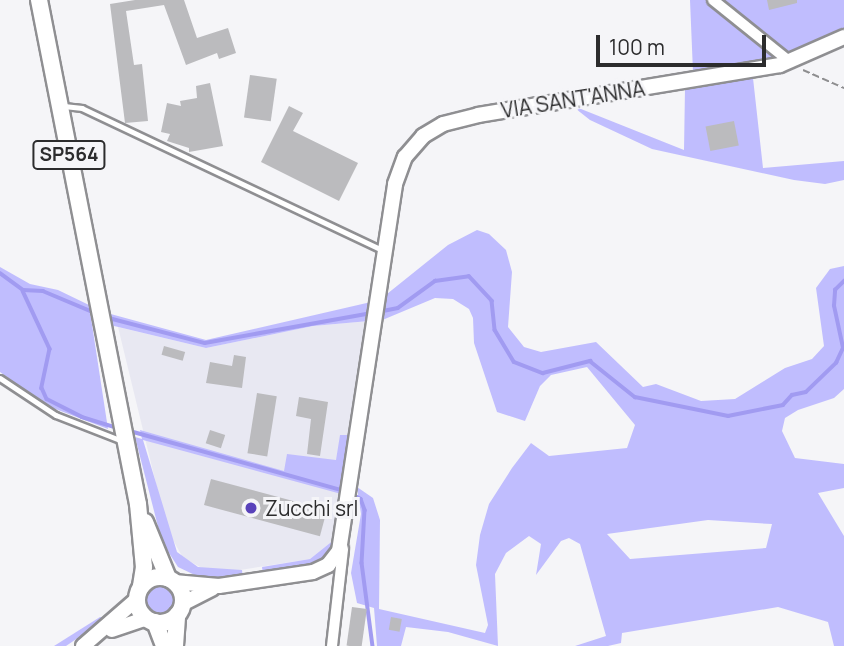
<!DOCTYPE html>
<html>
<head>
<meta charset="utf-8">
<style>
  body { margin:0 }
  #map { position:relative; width:844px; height:646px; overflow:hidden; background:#f5f5f8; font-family:Manrope,sans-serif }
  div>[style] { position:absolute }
  .built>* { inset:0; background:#e8e8f2 }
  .green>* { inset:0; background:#c0bdfe }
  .round { border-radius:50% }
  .stream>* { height:3.5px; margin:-1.75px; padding:0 1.75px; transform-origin:1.75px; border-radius:1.75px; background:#a19bf1 }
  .building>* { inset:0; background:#bbbbbe; transform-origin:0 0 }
  .path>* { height:2px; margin-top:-1px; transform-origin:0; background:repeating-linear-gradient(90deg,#8e8e90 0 7px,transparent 0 10.5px) }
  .roads { filter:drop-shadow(2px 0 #8f8f92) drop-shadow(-2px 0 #8f8f92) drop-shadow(0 2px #8f8f92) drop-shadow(0 -2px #8f8f92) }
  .lane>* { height:4.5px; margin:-2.25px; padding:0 2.25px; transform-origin:2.25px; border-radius:2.25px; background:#fff }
  .street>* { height:10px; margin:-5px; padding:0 5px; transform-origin:5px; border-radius:5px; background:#fff }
  .secondary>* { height:14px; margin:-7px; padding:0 7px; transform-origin:7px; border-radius:7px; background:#fff }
  .primary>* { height:16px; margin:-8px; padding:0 8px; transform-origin:8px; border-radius:8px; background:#fff }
  .primary>.ring { margin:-8px; padding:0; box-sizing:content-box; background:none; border:16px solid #fff; border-radius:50% }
  .dots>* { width:19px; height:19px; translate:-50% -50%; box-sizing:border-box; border:4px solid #f5f5f8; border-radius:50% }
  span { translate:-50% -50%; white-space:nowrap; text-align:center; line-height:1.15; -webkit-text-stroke:6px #f5f5f8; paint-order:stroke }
  .shield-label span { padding:2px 5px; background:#f5f5f8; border:2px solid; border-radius:5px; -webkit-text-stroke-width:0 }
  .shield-label { font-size:19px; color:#2c2c2d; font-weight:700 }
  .street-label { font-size:21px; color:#2c2c2d }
  .poi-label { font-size:21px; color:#2c2c2d }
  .left { translate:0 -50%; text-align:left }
  .scale { position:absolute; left:596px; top:35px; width:170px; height:32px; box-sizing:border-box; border:4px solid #2c2c2d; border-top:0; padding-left:9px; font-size:21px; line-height:24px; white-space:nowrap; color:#2c2c2d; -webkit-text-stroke:5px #f5f5f8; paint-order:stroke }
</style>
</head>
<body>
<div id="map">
  <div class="built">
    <div style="clip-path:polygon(369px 321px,335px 539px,310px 559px,234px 571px,206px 570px,183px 558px,167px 529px,118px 327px,206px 348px,313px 326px)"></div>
  </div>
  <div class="green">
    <div style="clip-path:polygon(690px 0,707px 0,780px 58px,693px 72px)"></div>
    <div style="clip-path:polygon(720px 0,844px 0,844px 30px,791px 54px)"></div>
    <div style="clip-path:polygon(753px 78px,763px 168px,844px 161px,844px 180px,825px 184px,794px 180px,652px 149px,590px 120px,571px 105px,684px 150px,685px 88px)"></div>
    <div style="clip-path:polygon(evenodd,477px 230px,489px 234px,506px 250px,512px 272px,508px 327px,524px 347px,541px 352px,596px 342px,643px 387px,656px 384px,701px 401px,735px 399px,785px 368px,812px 359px,824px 346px,816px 288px,830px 269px,844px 266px,844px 389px,834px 398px,798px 410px,785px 418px,782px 431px,795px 458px,844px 464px,844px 488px,818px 493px,844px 536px,844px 646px,834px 646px,828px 622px,778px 607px,622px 633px,621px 643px,608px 646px,575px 646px,606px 636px,580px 544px,569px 538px,561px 541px,536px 575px,541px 544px,529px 536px,506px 553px,495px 574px,498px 646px,448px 632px,406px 627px,401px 646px,377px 646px,374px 608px,357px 603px,351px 573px,361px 514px,357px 487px,373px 498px,380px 520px,379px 609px,485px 633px,488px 625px,476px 565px,480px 535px,489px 504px,512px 468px,531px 443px,549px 456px,627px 448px,635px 425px,587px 367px,551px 375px,540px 386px,525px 421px,497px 412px,474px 343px,473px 318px,469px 309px,453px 299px,435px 298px,380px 321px,382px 298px,448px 245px,477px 230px,708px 520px,772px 524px,766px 548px,630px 559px,607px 534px,708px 520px)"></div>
    <div style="clip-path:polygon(0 267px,30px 284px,58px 290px,89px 305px,108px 429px,45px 405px,0 372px)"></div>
    <div style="clip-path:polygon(371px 302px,369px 321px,313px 326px,206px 348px,110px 325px,107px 313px,206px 340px)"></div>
    <div style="clip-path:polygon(140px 430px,284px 471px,287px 454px,336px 460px,340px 435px,353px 435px,345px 495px,143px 440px,177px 552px,198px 567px,242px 570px,243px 578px,199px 577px,178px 567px,162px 542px,135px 437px,142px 439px)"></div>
    <div style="clip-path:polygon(335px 539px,329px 554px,312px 566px,263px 575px,262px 567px,310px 559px)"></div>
    <div class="round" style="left:145px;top:585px;width:30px;height:30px"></div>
    <div style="clip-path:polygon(100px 617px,107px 618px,66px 646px,54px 646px)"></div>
  </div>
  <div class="stream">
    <div style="left:0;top:273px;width:29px;rotate:36deg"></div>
    <div style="left:23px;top:290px;width:20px;rotate:3deg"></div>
    <div style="left:43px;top:291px;width:56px;rotate:22.9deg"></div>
    <div style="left:23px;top:291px;width:64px;rotate:65deg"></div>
    <div style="left:50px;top:349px;width:40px;rotate:102deg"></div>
    <div style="left:42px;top:388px;width:12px;rotate:66deg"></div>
    <div style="left:47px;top:399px;width:39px;rotate:27deg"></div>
    <div style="left:82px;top:417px;width:39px;rotate:17deg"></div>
    <div style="left:378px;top:312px;width:20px;rotate:-11deg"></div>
    <div style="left:398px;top:308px;width:46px;rotate:-36.1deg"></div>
    <div style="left:435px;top:281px;width:34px;rotate:-8deg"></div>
    <div style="left:469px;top:276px;width:34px;rotate:47deg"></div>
    <div style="left:492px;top:301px;width:29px;rotate:84deg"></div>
    <div style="left:495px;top:330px;width:37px;rotate:59deg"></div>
    <div style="left:514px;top:362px;width:31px;rotate:21deg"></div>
    <div style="left:543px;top:373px;width:49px;rotate:-14.3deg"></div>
    <div style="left:590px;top:361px;width:58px;rotate:38.7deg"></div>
    <div style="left:635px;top:397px;width:95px;rotate:11.5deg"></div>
    <div style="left:728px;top:416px;width:56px;rotate:-11.3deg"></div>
    <div style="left:783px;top:405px;width:13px;rotate:-48deg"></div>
    <div style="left:792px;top:395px;width:14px;rotate:-12deg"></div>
    <div style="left:806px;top:392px;width:42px;rotate:-44deg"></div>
    <div style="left:836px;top:363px;width:17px;rotate:-65deg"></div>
    <div style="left:843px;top:348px;width:43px;rotate:-102.1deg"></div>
    <div style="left:834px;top:306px;width:16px;rotate:-86deg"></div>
    <div style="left:835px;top:290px;width:13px;rotate:-45deg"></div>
    <div style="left:105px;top:317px;width:103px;rotate:14.6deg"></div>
    <div style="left:205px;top:343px;width:169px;rotate:-10.2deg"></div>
    <div style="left:130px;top:431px;width:223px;rotate:15.6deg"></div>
    <div style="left:352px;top:494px;width:10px;rotate:29deg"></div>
    <div style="left:361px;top:499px;width:12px;rotate:70deg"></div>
    <div style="left:365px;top:510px;width:53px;rotate:93.2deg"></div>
    <div style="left:362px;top:563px;width:84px;rotate:82.5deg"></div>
  </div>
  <div class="building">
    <div style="clip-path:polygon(135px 0,184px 0,197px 38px,228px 28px,236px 53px,219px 59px,217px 53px,186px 65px,164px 5px,126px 11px,134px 65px,142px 64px,148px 121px,125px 123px,110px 4px)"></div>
    <div style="clip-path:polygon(767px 0,797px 0,797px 3px,769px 10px)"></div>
    <div style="left:250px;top:75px;width:27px;height:43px;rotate:8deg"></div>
    <div style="clip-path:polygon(210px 83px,223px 146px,189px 152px,189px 148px,167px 141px,170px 134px,161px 132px,167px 103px,181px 106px,180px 101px,197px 98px,196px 86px)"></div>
    <div style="clip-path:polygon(289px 106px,303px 113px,293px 131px,358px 163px,339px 201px,261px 162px)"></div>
    <div style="left:734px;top:121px;width:25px;height:29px;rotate:79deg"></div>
    <div style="left:164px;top:346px;width:22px;height:9px;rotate:16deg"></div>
    <div style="clip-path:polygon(234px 355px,246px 357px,242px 388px,206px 383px,210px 362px,232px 366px)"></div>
    <div style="left:257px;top:393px;width:20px;height:61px;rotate:9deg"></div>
    <div style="clip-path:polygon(299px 397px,328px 402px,320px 456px,307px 454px,311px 419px,296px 416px)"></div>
    <div style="left:210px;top:430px;width:16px;height:14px;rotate:18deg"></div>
    <div style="left:211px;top:479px;width:120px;height:27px;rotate:15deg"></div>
    <div style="left:352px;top:607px;width:15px;height:39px;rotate:8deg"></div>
    <div style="left:391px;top:617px;width:11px;height:13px;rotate:10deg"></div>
  </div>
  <div class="path">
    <div style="left:803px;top:70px;width:45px;rotate:23.7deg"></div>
  </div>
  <div class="roads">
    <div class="lane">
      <div style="left:64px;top:106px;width:18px;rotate:6deg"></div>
      <div style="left:82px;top:108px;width:333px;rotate:25.3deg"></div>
      <div style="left:0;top:378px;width:67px;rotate:33.5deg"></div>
      <div style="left:56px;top:415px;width:69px;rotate:21.3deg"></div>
    </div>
    <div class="street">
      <div style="left:713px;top:0;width:99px;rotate:38.8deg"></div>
      <div style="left:332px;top:646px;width:98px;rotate:-83.5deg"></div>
    </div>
    <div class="secondary">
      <div style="left:174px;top:582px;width:45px;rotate:5.1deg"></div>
      <div style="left:219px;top:586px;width:95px;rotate:-8.5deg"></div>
      <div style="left:313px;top:572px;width:17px;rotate:-25deg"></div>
      <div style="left:328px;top:565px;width:18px;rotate:-52deg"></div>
      <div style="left:339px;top:551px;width:371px;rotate:-81.3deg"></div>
      <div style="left:395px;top:184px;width:29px;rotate:-70deg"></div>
      <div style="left:405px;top:157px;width:28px;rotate:-49deg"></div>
      <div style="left:423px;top:136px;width:23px;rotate:-31deg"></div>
      <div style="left:443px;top:124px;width:36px;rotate:-14deg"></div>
      <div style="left:478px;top:115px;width:306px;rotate:-9.4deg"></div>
      <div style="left:780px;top:65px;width:70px;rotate:-23.6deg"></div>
      <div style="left:182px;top:604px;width:34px;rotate:-27deg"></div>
      <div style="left:112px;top:630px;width:36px;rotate:-19deg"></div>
      <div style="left:83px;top:646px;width:72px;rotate:-41deg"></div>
    </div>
    <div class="primary">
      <div style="left:39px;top:0;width:514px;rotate:78.89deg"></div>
      <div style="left:138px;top:504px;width:63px;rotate:84.6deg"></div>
      <div style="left:144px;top:567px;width:20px;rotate:99deg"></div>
      <div style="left:145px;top:522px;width:61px;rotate:67.7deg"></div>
      <div class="ring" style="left:137px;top:577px;width:30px;height:30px"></div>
      <div style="left:155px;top:622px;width:26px;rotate:69deg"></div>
      <div style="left:175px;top:646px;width:31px;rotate:-86deg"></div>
    </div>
  </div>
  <div class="dots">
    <div style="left:251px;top:508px;background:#5942ba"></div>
  </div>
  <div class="shield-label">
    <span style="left:69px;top:155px">SP564</span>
  </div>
  <div class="street-label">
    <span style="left:573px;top:99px;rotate:-9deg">VIA SANT'ANNA</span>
  </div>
  <div class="poi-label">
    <span class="left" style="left:265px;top:508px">Zucchi srl</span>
  </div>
  <div class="scale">100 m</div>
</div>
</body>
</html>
